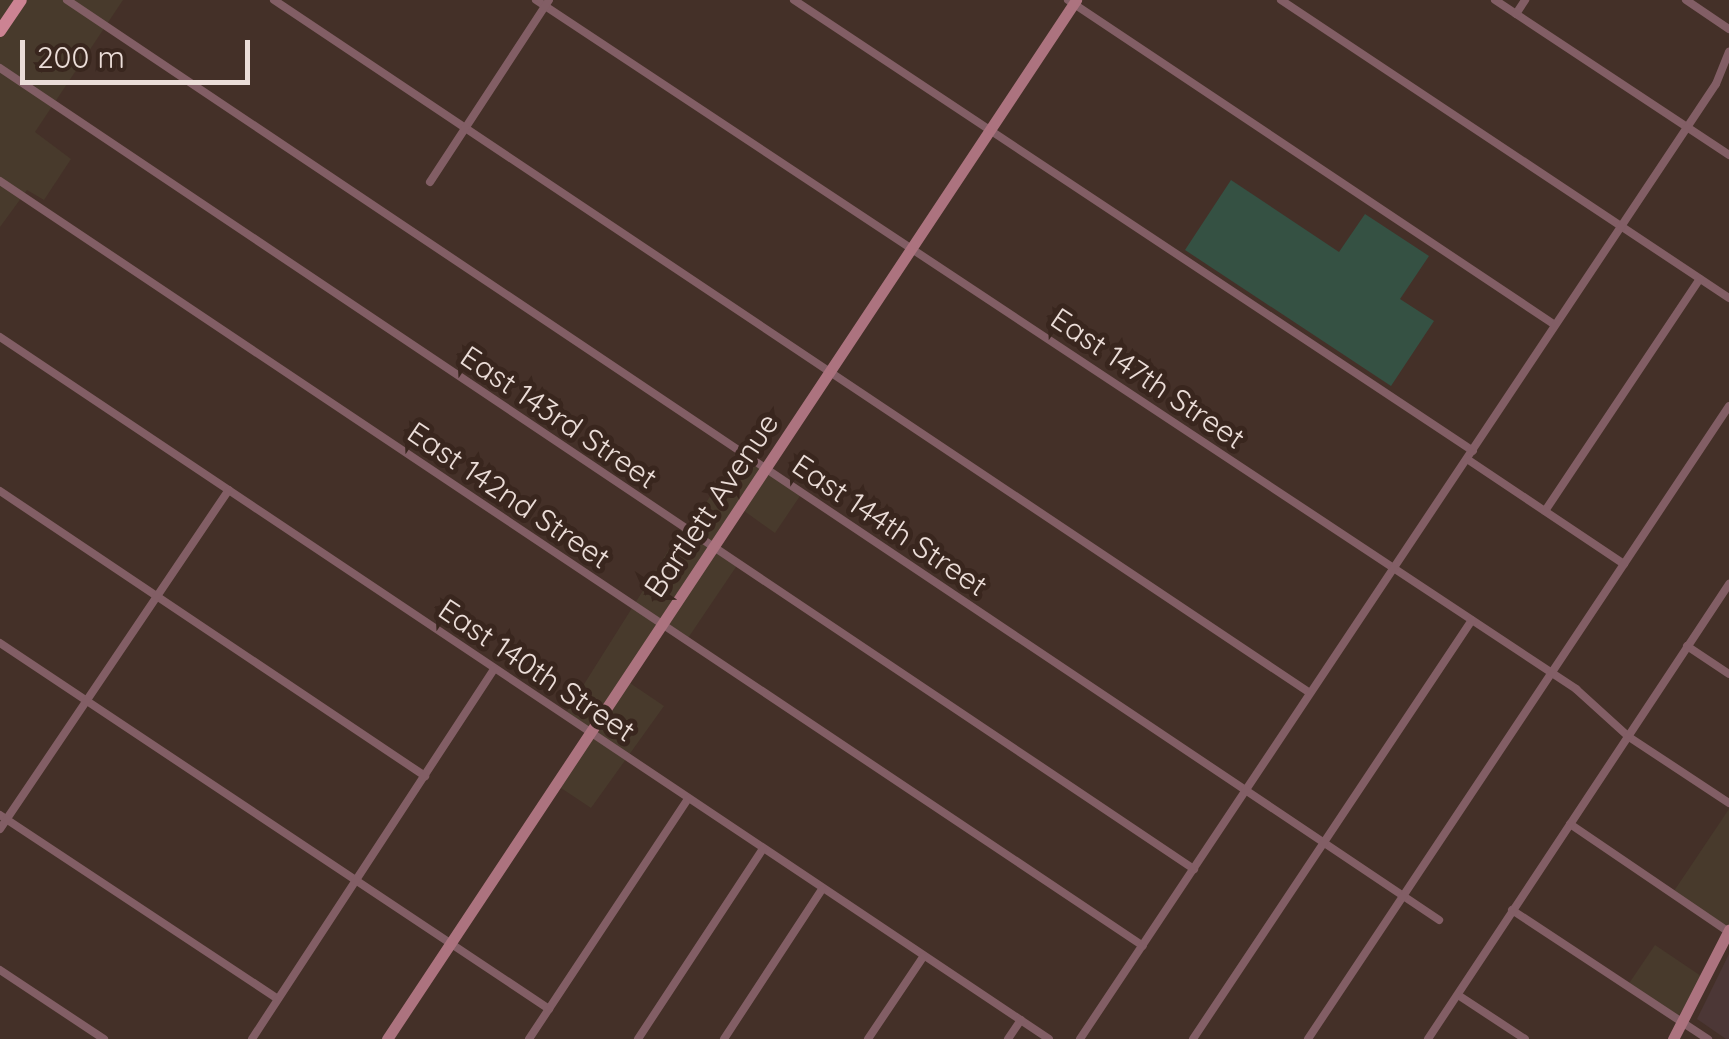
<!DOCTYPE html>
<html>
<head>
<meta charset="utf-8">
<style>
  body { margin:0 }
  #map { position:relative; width:1729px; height:1039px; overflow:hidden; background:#443028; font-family:Quicksand,sans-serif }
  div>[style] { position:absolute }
  .commercial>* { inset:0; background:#483a2c; transform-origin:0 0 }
  .education>* { inset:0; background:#4c3736 }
  .green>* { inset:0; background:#355143 }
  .street>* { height:8px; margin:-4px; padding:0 4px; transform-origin:4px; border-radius:4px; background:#825e65 }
  .secondary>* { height:11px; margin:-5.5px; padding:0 5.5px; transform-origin:5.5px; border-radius:5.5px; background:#ac737f }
  .primary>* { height:12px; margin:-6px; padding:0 6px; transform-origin:6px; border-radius:6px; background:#cc8393 }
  span { translate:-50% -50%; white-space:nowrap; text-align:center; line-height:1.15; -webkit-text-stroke:10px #39261e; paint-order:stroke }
  .street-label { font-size:30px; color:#ebddd8 }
  .scale { position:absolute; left:20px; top:40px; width:230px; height:45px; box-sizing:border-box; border:5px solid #ebddd8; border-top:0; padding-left:12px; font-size:30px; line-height:35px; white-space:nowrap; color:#ebddd8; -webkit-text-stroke:8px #39261e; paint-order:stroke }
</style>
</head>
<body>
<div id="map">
  <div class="commercial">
    <div style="clip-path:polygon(0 0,123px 0,35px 132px,71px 159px,44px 200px,27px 190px,0 227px)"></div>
    <div style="clip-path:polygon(740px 451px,802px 493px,775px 533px,740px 508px,713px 547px,738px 564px,686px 641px,661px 624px,624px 679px,664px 706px,591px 808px,555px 784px,588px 733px,564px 716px,683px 527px,688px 530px)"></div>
    <div style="clip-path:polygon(1729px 809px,1729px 932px,1672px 894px)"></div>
    <div style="left:1655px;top:945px;width:59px;height:49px;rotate:34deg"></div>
  </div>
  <div class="education">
    <div style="clip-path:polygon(1729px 954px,1729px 1039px,1726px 1039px,1697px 1019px)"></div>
  </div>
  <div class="green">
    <div style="clip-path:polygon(1231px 180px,1339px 252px,1365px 214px,1429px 256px,1400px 299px,1434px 321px,1391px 386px,1185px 250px)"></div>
  </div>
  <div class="street">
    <div style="left:67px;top:0;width:1652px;rotate:33.84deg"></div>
    <div style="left:274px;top:0;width:1246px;rotate:33.78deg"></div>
    <div style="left:536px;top:0;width:1248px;rotate:33.52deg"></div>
    <div style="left:1576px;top:689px;width:72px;rotate:42.2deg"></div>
    <div style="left:1629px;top:737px;width:120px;rotate:33.4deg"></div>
    <div style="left:794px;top:0;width:815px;rotate:33.59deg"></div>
    <div style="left:1068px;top:0;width:585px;rotate:33.72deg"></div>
    <div style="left:1281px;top:0;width:538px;rotate:33.63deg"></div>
    <div style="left:1495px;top:0;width:281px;rotate:33.5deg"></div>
    <div style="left:1686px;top:0;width:52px;rotate:34deg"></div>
    <div style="left:1516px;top:14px;width:17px;rotate:-57deg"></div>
    <div style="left:0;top:68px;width:1438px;rotate:33.86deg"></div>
    <div style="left:0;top:181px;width:1375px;rotate:33.79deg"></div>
    <div style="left:430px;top:182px;width:217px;rotate:-56.8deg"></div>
    <div style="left:0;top:337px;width:1262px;rotate:33.79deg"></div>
    <div style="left:1467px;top:459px;width:189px;rotate:33.8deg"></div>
    <div style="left:0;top:491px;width:512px;rotate:33.85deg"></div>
    <div style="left:1545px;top:511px;width:279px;rotate:-56.3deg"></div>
    <div style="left:0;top:643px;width:660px;rotate:33.69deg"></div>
    <div style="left:1687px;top:646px;width:50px;rotate:33.7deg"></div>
    <div style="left:0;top:815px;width:333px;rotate:33.5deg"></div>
    <div style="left:1570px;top:824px;width:192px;rotate:34.2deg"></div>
    <div style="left:0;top:829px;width:409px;rotate:-56deg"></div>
    <div style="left:1512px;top:910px;width:235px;rotate:33.4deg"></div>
    <div style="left:0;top:970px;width:125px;rotate:33.6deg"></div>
    <div style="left:1458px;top:995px;width:80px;rotate:33.3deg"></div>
    <div style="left:252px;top:1039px;width:442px;rotate:-56.8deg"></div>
    <div style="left:529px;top:1039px;width:288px;rotate:-56.5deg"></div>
    <div style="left:638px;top:1039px;width:227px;rotate:-56.7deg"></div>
    <div style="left:724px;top:1039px;width:179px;rotate:-56.8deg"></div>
    <div style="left:868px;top:1039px;width:99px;rotate:-56.1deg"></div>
    <div style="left:1008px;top:1039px;width:23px;rotate:-56deg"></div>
    <div style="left:1080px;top:1039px;width:1147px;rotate:-56.34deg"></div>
    <div style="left:1716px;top:84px;width:35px;rotate:-68deg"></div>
    <div style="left:1193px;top:1039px;width:503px;rotate:-56.34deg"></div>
    <div style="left:1308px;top:1039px;width:760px;rotate:-56.37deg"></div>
    <div style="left:1428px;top:1039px;width:546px;rotate:-56.51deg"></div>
  </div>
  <div class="secondary">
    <div style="left:387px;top:1039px;width:1247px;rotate:-56.45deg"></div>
    <div style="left:1673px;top:1039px;width:123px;rotate:-62.8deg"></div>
  </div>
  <div class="primary">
    <div style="left:0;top:31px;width:37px;rotate:-56deg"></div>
  </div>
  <div class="street-label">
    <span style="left:1148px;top:378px;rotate:34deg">East 147th Street</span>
    <span style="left:559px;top:417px;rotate:34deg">East 143rd Street</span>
    <span style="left:509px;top:495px;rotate:34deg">East 142nd Street</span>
    <span style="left:711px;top:505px;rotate:-56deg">Bartlett Avenue</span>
    <span style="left:890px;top:525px;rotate:34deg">East 144th Street</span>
    <span style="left:537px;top:670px;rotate:34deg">East 140th Street</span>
  </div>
  <div class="scale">200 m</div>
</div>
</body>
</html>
